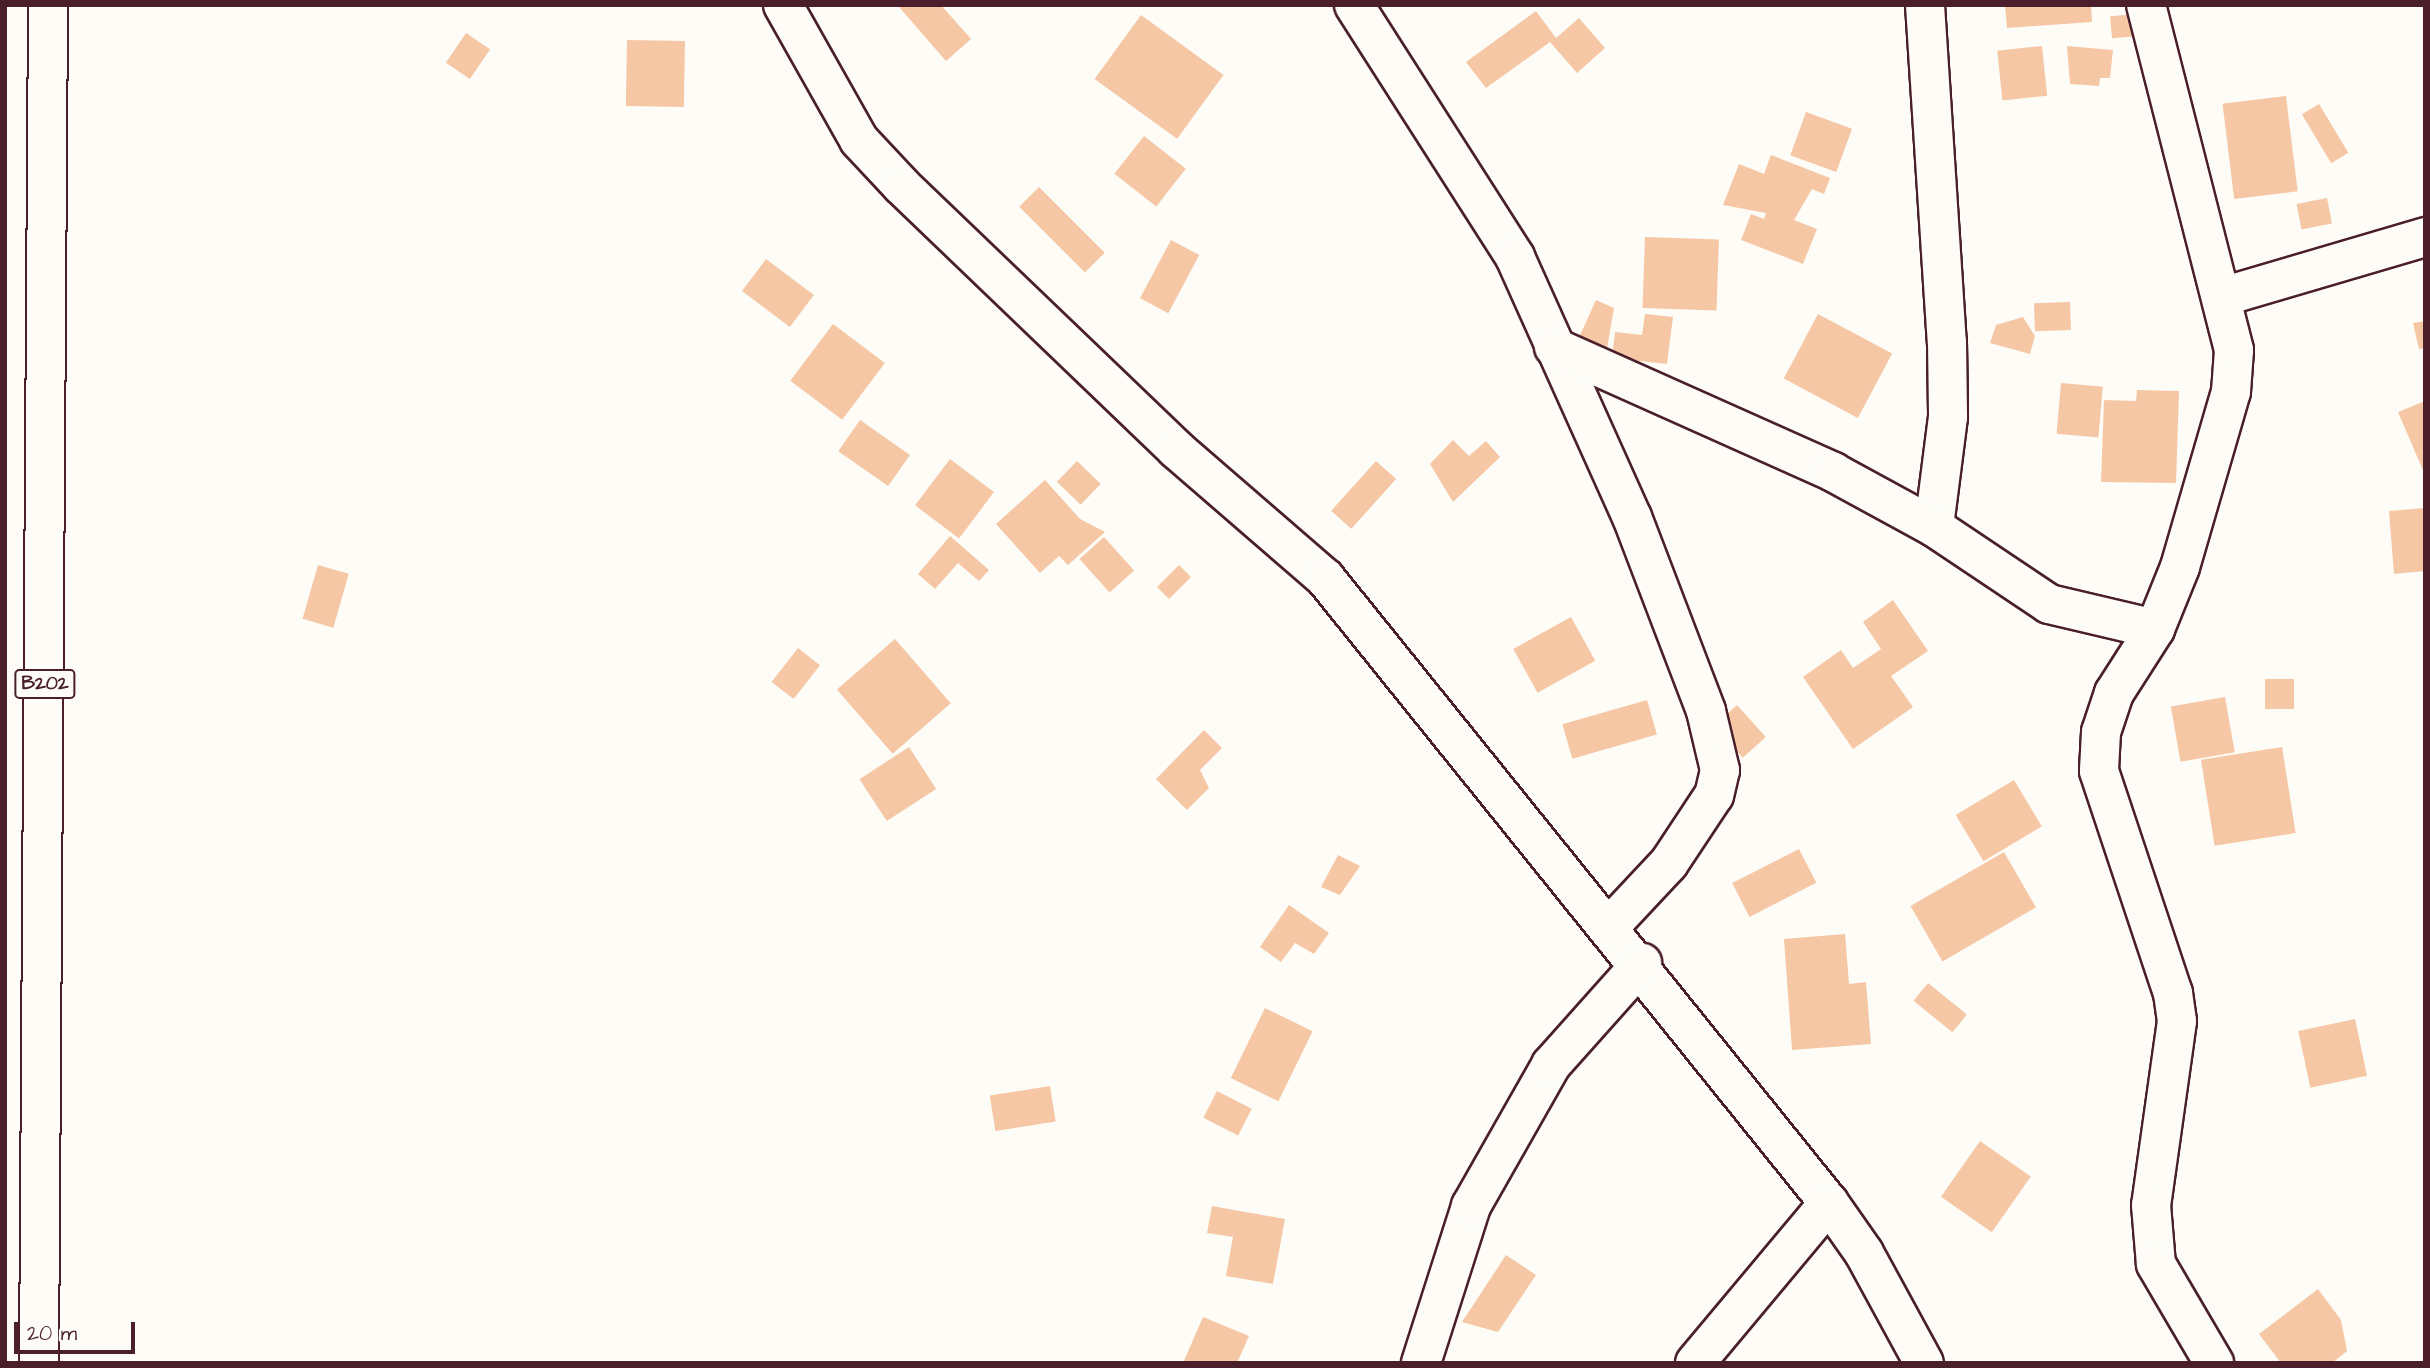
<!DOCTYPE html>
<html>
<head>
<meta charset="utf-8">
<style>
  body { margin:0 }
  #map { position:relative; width:2430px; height:1368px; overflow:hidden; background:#fdfcf7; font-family:"Architects Daughter",sans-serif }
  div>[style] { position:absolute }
  .building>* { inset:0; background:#f6c7a5; transform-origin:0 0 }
  .roads { filter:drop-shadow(2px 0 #4a1f2b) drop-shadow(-2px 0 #4a1f2b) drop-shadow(0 2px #4a1f2b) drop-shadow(0 -2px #4a1f2b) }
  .minor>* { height:38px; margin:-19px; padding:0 19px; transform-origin:19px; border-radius:19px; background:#fdfcf7 }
  .primary>* { height:38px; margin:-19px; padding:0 19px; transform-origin:19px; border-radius:19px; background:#fdfcf7 }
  span { translate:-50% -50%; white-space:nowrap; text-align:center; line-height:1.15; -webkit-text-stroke:5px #fdfcf7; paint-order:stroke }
  .shield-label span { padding:2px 5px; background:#fdfcf7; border:2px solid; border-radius:5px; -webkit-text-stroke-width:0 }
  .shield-label { font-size:19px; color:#4a1f2b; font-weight:700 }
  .frame { position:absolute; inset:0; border:7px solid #4a1f2b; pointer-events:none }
  .scale { position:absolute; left:14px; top:1322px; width:121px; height:32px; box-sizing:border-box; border:4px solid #4a1f2b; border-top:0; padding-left:9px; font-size:21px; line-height:24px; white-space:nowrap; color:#4a1f2b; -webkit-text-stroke:5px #fdfcf7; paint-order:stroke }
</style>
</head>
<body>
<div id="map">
  <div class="building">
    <div style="clip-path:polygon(941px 5px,971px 39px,946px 61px,899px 7px)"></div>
    <div style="clip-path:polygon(2005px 5px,2091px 5px,2092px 22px,2007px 28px)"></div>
    <div style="clip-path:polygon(1536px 11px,1556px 38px,1579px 18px,1605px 48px,1577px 73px,1550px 42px,1486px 88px,1466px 62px)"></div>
    <div style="left:2136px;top:14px;width:22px;height:26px;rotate:85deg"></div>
    <div style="left:1141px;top:15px;width:102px;height:79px;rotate:36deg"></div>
    <div style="left:466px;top:33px;width:29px;height:36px;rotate:34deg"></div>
    <div style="left:627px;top:40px;width:58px;height:66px;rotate:1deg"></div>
    <div style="left:2042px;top:46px;width:50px;height:45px;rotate:84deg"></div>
    <div style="clip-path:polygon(2067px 46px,2113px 50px,2110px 78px,2100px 78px,2099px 86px,2070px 84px)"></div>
    <div style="left:2286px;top:96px;width:96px;height:64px;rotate:83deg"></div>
    <div style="left:2319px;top:104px;width:57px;height:20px;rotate:59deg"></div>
    <div style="left:1806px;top:112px;width:49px;height:46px;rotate:20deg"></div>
    <div style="left:1144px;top:136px;width:53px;height:48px;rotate:38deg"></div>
    <div style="clip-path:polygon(1771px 155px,1830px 178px,1824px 194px,1812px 189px,1794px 220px,1817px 229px,1803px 264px,1741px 240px,1751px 214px,1764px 219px,1766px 213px,1723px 205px,1739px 164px,1764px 174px)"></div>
    <div style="left:1039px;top:187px;width:93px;height:28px;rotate:45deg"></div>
    <div style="left:2327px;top:198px;width:26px;height:31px;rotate:79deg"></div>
    <div style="left:1645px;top:237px;width:74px;height:71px;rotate:2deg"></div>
    <div style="left:1171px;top:240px;width:32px;height:66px;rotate:28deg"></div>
    <div style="left:766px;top:259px;width:60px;height:40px;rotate:37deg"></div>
    <div style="clip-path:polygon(1596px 300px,1614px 308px,1606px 355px,1577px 342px)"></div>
    <div style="left:2070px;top:302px;width:28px;height:36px;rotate:88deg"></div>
    <div style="clip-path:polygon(1645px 314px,1673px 317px,1667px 364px,1612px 358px,1615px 332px,1642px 335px)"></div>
    <div style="left:1818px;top:314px;width:84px;height:73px;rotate:28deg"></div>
    <div style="clip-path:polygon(2023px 317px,2035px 336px,2030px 354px,1990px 343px,1996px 325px)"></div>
    <div style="clip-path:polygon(2425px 321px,2425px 348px,2419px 349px,2413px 323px)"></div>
    <div style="left:833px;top:324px;width:65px;height:71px;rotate:37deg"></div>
    <div style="left:2061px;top:383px;width:42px;height:51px;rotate:5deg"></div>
    <div style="clip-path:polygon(2137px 390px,2179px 391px,2176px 483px,2101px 482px,2104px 400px,2136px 401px)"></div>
    <div style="clip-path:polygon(2425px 401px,2425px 475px,2398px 412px)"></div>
    <div style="left:860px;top:420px;width:61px;height:38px;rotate:35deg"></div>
    <div style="clip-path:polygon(1453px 440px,1469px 456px,1486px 441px,1500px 457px,1453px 502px,1430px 464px)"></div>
    <div style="left:950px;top:459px;width:55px;height:58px;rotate:37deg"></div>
    <div style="left:1077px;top:461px;width:33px;height:29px;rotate:44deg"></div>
    <div style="left:1376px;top:461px;width:27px;height:67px;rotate:42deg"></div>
    <div style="clip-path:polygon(1045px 480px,1080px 519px,1105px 532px,1068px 565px,1059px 556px,1040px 573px,996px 524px)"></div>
    <div style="clip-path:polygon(2425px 508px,2425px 571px,2394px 574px,2389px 511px)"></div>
    <div style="clip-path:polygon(950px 536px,989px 570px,979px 581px,958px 563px,935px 589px,918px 574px)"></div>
    <div style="left:1104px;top:537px;width:45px;height:33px;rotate:48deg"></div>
    <div style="left:318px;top:565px;width:32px;height:56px;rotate:16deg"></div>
    <div style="left:1179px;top:565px;width:17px;height:31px;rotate:45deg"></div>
    <div style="clip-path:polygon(1893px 600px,1928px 651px,1891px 676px,1913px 707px,1853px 749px,1803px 677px,1841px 650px,1853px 668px,1881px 649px,1863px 622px)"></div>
    <div style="left:1571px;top:617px;width:50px;height:66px;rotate:61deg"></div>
    <div style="left:895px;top:639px;width:85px;height:77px;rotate:49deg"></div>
    <div style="left:798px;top:648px;width:28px;height:43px;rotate:38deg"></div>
    <div style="left:2265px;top:679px;width:29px;height:30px"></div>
    <div style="left:2225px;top:697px;width:56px;height:55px;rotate:80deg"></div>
    <div style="left:1647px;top:700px;width:36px;height:88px;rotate:74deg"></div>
    <div style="left:1737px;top:705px;width:43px;height:31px;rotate:48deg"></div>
    <div style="clip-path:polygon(1204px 730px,1222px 748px,1200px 770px,1209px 788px,1187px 810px,1156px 779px)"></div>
    <div style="left:909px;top:747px;width:50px;height:59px;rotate:57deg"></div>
    <div style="left:2282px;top:747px;width:87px;height:82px;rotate:81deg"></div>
    <div style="left:2014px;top:780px;width:54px;height:68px;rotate:59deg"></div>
    <div style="left:1799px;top:849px;width:38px;height:75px;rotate:63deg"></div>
    <div style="left:2004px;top:852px;width:64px;height:108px;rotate:60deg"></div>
    <div style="clip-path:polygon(1338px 855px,1360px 866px,1340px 895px,1321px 887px)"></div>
    <div style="clip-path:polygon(1289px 905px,1329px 933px,1314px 954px,1295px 943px,1281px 962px,1260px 947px)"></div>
    <div style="clip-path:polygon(1845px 934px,1849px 984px,1866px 982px,1871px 1044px,1792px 1050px,1784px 939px)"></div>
    <div style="left:1928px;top:983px;width:50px;height:23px;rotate:39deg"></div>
    <div style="left:1265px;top:1008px;width:53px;height:78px;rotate:26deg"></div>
    <div style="left:2355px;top:1019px;width:58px;height:58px;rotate:78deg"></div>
    <div style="left:1050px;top:1086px;width:36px;height:61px;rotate:81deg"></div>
    <div style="left:1217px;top:1091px;width:39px;height:30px;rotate:27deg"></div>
    <div style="left:1980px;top:1141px;width:62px;height:68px;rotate:35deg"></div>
    <div style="clip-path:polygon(1212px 1206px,1285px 1219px,1273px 1284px,1226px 1276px,1233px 1237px,1207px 1233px)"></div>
    <div style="clip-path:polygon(1506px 1255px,1536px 1275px,1498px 1332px,1462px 1322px)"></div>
    <div style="clip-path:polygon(2318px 1289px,2341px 1320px,2347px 1351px,2332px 1363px,2281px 1363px,2259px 1334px)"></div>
    <div style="clip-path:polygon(1203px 1317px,1249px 1336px,1237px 1363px,1183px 1363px)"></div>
  </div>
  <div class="roads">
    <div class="minor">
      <div style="left:783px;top:5px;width:155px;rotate:60.6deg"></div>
      <div style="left:859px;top:140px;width:63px;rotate:46.9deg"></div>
      <div style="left:902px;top:186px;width:380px;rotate:43.8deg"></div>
      <div style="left:1176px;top:449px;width:197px;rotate:40.9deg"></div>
      <div style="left:1325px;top:578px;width:803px;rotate:51.12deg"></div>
      <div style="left:1829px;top:1203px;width:61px;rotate:55deg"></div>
      <div style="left:1864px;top:1253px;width:125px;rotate:61.4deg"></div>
      <div style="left:1354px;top:5px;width:299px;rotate:57.4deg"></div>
      <div style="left:1515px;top:257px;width:285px;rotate:65.8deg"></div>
      <div style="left:1632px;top:517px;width:208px;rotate:69.1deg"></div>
      <div style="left:1706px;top:711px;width:61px;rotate:76.7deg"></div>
      <div style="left:1720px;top:770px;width:26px;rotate:103deg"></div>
      <div style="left:1714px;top:795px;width:82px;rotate:123.5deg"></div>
      <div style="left:1669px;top:863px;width:86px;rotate:133.1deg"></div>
      <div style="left:1925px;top:5px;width:338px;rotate:86.3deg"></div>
      <div style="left:1947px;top:342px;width:75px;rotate:89.2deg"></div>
      <div style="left:1948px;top:417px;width:111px;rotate:97.3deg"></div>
      <div style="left:2225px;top:296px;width:209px;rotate:-16.4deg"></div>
      <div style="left:1554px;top:347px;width:306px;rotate:24.1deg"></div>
      <div style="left:1833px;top:472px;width:115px;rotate:28.6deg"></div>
      <div style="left:1934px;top:527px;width:138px;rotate:33.8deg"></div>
      <div style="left:2049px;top:604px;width:109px;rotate:13.3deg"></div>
      <div style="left:2155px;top:629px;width:67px;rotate:-68deg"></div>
      <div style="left:2180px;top:567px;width:182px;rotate:-73.8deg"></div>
      <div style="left:2231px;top:392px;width:42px;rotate:-85.9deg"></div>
      <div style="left:2234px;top:350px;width:356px;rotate:-104.3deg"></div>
      <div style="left:2155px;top:629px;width:76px;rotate:122.6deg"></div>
      <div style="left:2114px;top:693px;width:41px;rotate:108.4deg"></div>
      <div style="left:2101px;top:732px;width:39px;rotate:93deg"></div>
      <div style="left:2099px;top:771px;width:234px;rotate:71.6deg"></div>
      <div style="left:2173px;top:993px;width:28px;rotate:82deg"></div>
      <div style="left:2177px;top:1021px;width:186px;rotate:98deg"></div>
      <div style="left:2151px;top:1205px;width:59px;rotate:85.2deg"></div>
      <div style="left:2156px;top:1264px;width:115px;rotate:59.6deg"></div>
      <div style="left:1421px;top:1363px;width:165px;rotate:-72.3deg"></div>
      <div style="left:1471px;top:1206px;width:162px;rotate:-60.4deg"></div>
      <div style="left:1551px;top:1065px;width:137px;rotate:-48.3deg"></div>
      <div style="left:1695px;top:1363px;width:209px;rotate:-50.1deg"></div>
    </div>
    <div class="primary">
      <div style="left:39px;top:1363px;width:1358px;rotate:-89.62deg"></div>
    </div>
  </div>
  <div class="shield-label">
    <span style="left:45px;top:684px">B202</span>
  </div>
  <div class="frame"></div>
  <div class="scale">20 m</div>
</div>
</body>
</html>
